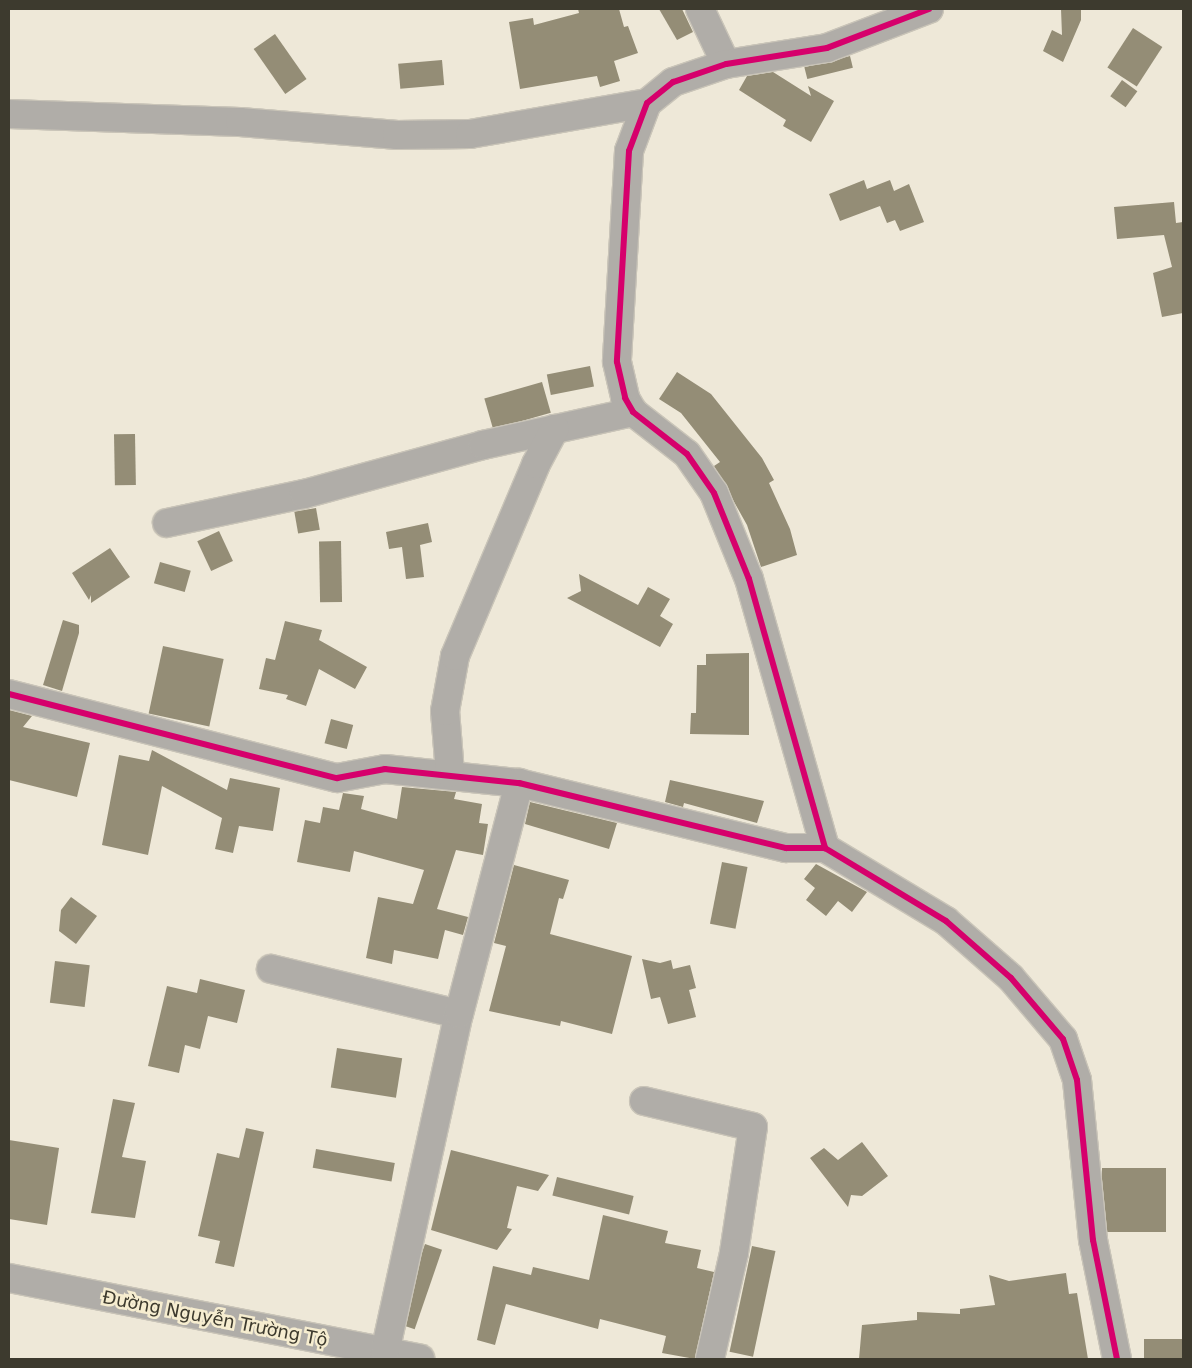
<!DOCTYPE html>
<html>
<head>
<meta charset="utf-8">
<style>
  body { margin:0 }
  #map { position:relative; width:1192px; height:1368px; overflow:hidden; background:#eee8d8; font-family:"DejaVu Sans",sans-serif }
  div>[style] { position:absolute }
  .building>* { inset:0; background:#948d76; transform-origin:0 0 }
  .roads { filter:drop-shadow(1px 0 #c9c4b8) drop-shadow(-1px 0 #c9c4b8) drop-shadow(0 1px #c9c4b8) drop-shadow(0 -1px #c9c4b8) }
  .street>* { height:28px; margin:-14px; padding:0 14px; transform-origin:14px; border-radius:14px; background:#b0ada8 }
  .cycleway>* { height:6px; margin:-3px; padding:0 3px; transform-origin:3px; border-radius:3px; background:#d6006c }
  span { translate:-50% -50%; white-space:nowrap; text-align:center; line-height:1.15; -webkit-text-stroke:5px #f6edd0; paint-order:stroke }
  .street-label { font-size:18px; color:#3d3a2e }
  .frame { position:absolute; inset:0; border:10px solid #3d3a2e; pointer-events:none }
</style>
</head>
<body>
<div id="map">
  <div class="building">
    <div style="clip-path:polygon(578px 9px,619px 9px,624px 27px,628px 26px,638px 53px,614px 61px,620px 81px,600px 87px,597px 76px,520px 89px,509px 22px,533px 18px,534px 25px,579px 13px)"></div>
    <div style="clip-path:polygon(659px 9px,682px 9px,693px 32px,677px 40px)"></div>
    <div style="clip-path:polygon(1061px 9px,1081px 9px,1081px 20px,1063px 62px,1043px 51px,1052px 30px,1062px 35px)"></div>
    <div style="left:1133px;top:28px;width:35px;height:47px;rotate:33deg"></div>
    <div style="left:275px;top:34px;width:55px;height:26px;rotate:55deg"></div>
    <div style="left:850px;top:56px;width:12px;height:47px;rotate:76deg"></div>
    <div style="left:442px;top:60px;width:25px;height:44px;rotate:85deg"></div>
    <div style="clip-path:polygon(773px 72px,811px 96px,808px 86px,834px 101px,811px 142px,783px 126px,786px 120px,739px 90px,747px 76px)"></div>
    <div style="left:1122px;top:80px;width:19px;height:20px;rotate:36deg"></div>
    <div style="clip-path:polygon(864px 180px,867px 189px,890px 180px,894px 191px,909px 184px,924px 222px,900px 231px,895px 220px,887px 223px,880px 206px,840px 221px,829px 194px)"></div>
    <div style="clip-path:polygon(1174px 202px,1176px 223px,1183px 222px,1183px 313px,1162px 317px,1153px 273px,1172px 267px,1164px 235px,1117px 239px,1114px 207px)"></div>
    <div style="left:590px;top:366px;width:21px;height:44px;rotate:79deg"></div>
    <div style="clip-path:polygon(677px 372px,711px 394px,762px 458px,774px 480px,769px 483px,790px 529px,797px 555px,761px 567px,747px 525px,714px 466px,720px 462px,681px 413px,659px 399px)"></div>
    <div style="left:542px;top:382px;width:32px;height:60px;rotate:74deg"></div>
    <div style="left:135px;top:434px;width:51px;height:21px;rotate:89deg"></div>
    <div style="left:316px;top:508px;width:22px;height:22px;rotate:80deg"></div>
    <div style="clip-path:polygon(428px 523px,432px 542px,420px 545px,424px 577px,406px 579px,402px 547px,389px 549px,386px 532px)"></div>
    <div style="left:219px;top:531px;width:33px;height:24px;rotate:65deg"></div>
    <div style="left:341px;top:541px;width:61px;height:22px;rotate:89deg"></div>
    <div style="clip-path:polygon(110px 548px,130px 577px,91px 603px,91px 595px,89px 600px,72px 573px)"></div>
    <div style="left:160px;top:562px;width:32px;height:22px;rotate:16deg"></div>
    <div style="clip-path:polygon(579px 574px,638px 605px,648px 587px,670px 599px,660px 616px,673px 624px,660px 647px,567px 598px,581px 591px)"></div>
    <div style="clip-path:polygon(63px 620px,79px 625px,79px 633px,62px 691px,43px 685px)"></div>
    <div style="clip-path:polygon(285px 621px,322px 630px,319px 640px,367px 667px,355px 689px,319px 669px,306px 706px,286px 699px,288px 695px,259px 689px,266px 658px,275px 660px)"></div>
    <div style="left:163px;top:646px;width:62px;height:69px;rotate:12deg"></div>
    <div style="clip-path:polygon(749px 653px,749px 735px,690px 734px,691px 713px,696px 713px,697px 665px,706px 665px,706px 654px)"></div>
    <div style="clip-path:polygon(9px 710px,32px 716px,23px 727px,90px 743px,77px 797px,9px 780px)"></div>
    <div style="left:331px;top:719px;width:23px;height:25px;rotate:15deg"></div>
    <div style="clip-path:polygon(152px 750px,227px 790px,230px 778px,280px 788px,273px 831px,239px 826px,233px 853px,215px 849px,222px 818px,162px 786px,148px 855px,102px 845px,119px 755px,149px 761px)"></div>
    <div style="clip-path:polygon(670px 780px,764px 801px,757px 823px,684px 803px,683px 807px,665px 802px)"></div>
    <div style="clip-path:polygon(402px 787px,456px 792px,454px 799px,482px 804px,479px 823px,488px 824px,483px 855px,456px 850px,437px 909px,468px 917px,463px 935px,445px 930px,438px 959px,394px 950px,392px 964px,366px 958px,378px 897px,413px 904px,424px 870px,354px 851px,350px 872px,297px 862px,305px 820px,320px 823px,323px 807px,339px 810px,343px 793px,364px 796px,361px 809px,397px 819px)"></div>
    <div style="clip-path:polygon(530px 802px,617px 823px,609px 849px,525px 824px)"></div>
    <div style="left:722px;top:862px;width:26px;height:63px;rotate:11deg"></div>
    <div style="clip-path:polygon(816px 864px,867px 892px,852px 912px,838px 901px,826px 916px,806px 900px,815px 888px,804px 879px)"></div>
    <div style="clip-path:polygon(514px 865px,569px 880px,563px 899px,559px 898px,550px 934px,632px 956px,612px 1034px,561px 1021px,560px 1026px,489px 1011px,506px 946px,494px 943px)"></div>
    <div style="clip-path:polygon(71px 897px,97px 916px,76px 944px,59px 931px,61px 910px)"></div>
    <div style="clip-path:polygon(642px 959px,660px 963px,671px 960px,673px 969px,690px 965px,696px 988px,689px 990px,696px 1017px,668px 1024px,660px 997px,651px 999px)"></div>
    <div style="left:55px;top:961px;width:35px;height:42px;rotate:7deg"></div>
    <div style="clip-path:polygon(200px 979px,245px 990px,237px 1023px,208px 1016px,200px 1049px,185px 1045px,179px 1073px,148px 1066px,167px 986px,197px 993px)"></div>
    <div style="left:337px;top:1048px;width:66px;height:40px;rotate:9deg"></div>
    <div style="clip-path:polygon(113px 1099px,135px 1103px,122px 1157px,146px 1161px,135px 1218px,91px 1213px)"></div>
    <div style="clip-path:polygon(246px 1128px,264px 1132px,234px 1267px,215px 1263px,220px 1241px,198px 1236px,217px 1153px,239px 1158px)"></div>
    <div style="clip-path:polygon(9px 1140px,59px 1148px,47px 1225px,9px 1219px)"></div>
    <div style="clip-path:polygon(862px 1142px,888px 1176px,862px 1196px,851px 1195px,848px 1207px,810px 1158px,824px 1148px,838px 1160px)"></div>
    <div style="left:316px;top:1149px;width:80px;height:19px;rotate:10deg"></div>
    <div style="clip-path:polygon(451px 1150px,549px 1175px,538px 1191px,517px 1186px,507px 1228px,512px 1229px,497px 1250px,431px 1230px)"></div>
    <div style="left:1102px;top:1168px;width:64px;height:64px"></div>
    <div style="left:557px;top:1177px;width:79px;height:19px;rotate:14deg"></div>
    <div style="clip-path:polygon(603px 1215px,668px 1231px,665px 1243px,701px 1250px,697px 1268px,714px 1272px,695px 1359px,662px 1353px,666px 1336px,600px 1319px,598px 1329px,506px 1304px,495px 1345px,477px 1340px,493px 1266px,531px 1275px,533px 1267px,589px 1280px)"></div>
    <div style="left:425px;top:1244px;width:18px;height:84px;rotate:19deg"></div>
    <div style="left:752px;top:1246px;width:24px;height:108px;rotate:12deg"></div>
    <div style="clip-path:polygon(1066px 1273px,1069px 1294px,1077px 1293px,1088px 1359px,859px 1359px,862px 1325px,917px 1320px,917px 1312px,960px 1314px,960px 1309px,995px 1305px,989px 1275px,1009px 1281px)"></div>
    <div style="left:1183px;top:1339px;width:20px;height:39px;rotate:90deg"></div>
  </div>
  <div class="roads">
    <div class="street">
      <div style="left:700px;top:9px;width:61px;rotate:64.7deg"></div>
      <div style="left:929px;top:9px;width:109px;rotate:159.1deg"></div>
      <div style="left:827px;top:48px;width:102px;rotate:171deg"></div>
      <div style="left:726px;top:64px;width:56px;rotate:161.2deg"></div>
      <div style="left:673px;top:82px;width:33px;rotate:141deg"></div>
      <div style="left:647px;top:103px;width:51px;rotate:110.6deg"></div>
      <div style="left:629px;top:151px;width:211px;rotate:93.3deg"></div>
      <div style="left:617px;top:362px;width:37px;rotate:77deg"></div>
      <div style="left:625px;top:398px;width:16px;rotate:60deg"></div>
      <div style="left:633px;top:412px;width:68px;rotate:37.9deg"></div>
      <div style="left:687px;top:454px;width:47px;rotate:55.3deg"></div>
      <div style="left:714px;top:493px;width:93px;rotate:67.9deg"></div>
      <div style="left:749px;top:579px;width:280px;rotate:74.2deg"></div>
      <div style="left:825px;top:848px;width:141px;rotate:31.1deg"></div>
      <div style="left:946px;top:921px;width:86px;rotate:41.2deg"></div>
      <div style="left:1011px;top:978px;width:80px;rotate:49.6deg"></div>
      <div style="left:1063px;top:1039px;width:43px;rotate:71.1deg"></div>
      <div style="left:1077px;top:1080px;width:161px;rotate:84.3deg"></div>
      <div style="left:1093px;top:1240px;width:121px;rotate:78.6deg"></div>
      <div style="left:9px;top:114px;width:231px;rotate:2deg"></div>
      <div style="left:240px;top:122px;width:158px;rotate:4.7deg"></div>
      <div style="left:397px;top:135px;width:73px;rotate:-0.8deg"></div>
      <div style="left:470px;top:134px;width:180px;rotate:-9.9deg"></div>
      <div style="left:167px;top:523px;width:140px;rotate:-12deg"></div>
      <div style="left:304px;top:494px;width:186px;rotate:-15.3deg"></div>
      <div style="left:483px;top:445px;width:154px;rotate:-12.4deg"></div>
      <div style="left:9px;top:694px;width:339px;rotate:14.4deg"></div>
      <div style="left:337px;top:778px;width:49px;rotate:-10.6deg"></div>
      <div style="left:385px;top:769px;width:135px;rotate:6deg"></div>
      <div style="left:519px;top:783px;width:275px;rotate:13.7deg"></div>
      <div style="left:786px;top:848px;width:39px"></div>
      <div style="left:450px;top:773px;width:62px;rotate:-94.6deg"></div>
      <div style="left:445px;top:711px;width:56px;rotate:-79.7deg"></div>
      <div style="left:455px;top:656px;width:208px;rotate:-67.1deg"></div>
      <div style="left:536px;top:464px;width:40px;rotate:-62deg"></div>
      <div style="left:271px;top:969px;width:193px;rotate:13.5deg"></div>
      <div style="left:644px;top:1101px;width:112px;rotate:13.4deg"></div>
      <div style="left:753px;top:1127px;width:127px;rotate:98.6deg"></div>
      <div style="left:734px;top:1253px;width:109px;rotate:102.8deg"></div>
      <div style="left:9px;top:1278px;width:419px;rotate:11.1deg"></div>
      <div style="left:385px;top:1352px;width:346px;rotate:-77.7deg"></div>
      <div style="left:459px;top:1014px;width:239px;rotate:-75.4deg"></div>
    </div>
  </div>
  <div class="cycleway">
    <div style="left:929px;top:9px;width:109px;rotate:159.1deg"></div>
    <div style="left:827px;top:48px;width:102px;rotate:171deg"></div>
    <div style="left:726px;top:64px;width:56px;rotate:161.2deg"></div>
    <div style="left:673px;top:82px;width:33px;rotate:141deg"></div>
    <div style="left:647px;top:103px;width:51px;rotate:110.6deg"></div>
    <div style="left:629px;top:151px;width:211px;rotate:93.3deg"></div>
    <div style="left:617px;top:362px;width:37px;rotate:77deg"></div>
    <div style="left:625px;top:398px;width:16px;rotate:60deg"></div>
    <div style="left:633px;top:412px;width:68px;rotate:37.9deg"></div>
    <div style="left:687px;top:454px;width:47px;rotate:55.3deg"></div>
    <div style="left:714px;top:493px;width:93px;rotate:67.9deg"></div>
    <div style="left:749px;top:579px;width:280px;rotate:74.2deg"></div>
    <div style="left:825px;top:848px;width:141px;rotate:31.1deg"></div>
    <div style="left:946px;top:921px;width:86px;rotate:41.2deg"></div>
    <div style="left:1011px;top:978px;width:80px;rotate:49.6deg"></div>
    <div style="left:1063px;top:1039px;width:43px;rotate:71.1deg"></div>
    <div style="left:1077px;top:1080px;width:161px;rotate:84.3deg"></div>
    <div style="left:1093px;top:1240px;width:121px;rotate:78.6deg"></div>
    <div style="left:9px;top:694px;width:339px;rotate:14.4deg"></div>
    <div style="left:337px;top:778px;width:49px;rotate:-10.6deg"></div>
    <div style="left:385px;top:769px;width:135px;rotate:6deg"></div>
    <div style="left:519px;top:783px;width:275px;rotate:13.7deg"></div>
    <div style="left:786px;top:848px;width:39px"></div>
  </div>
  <div class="street-label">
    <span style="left:215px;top:1319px;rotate:11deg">Đường Nguyễn Trường Tộ</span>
  </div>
  <div class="frame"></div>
</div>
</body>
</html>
